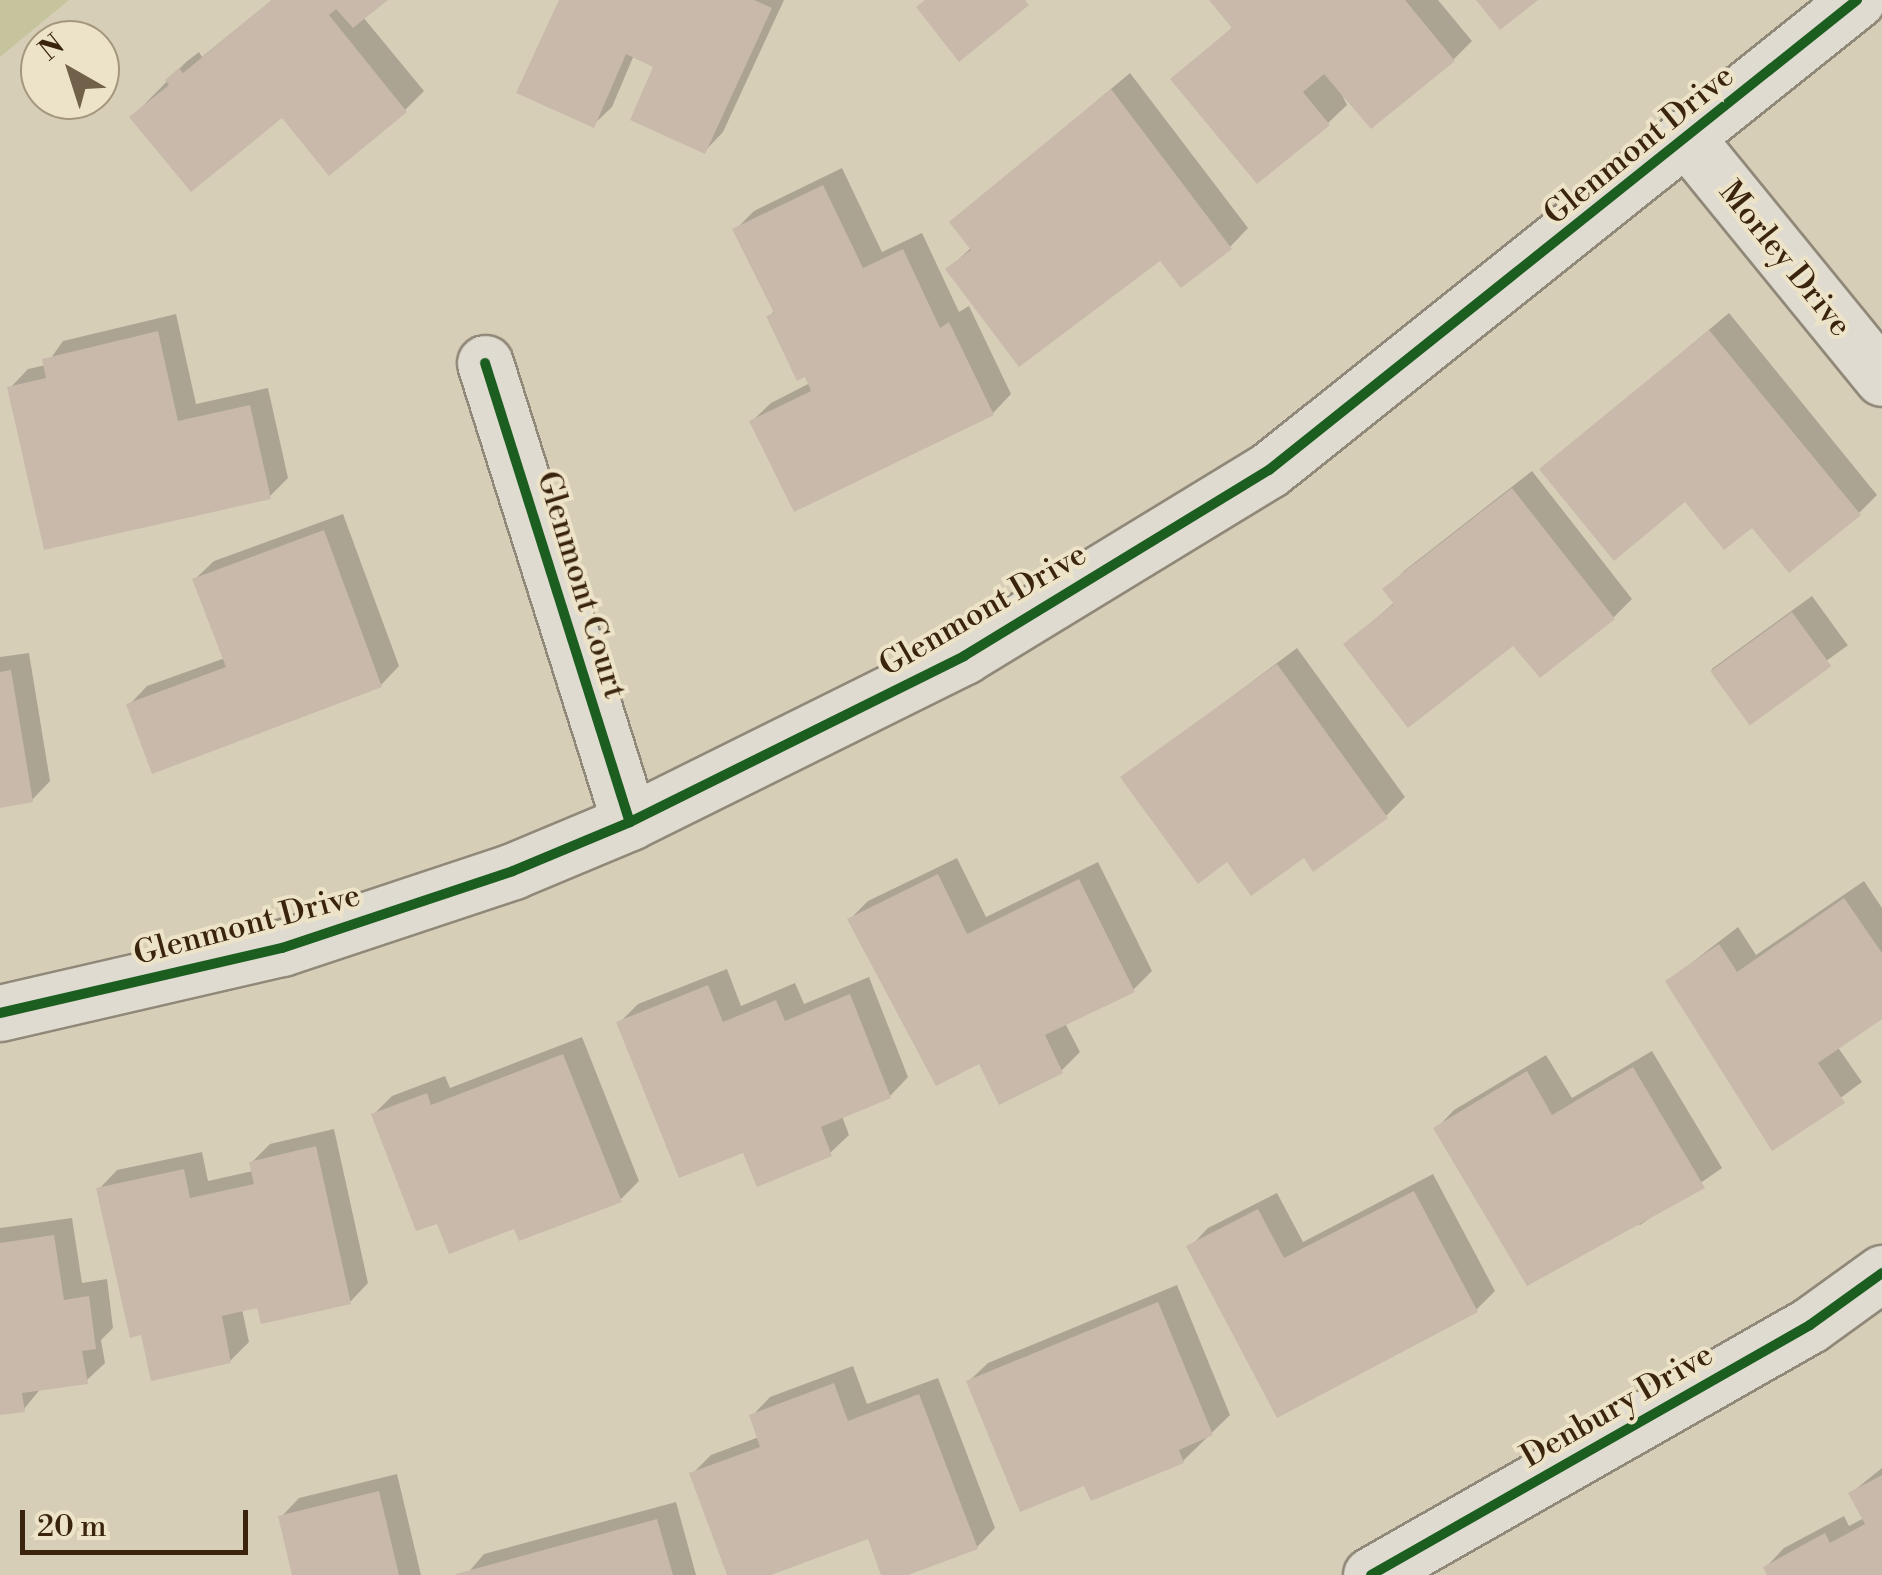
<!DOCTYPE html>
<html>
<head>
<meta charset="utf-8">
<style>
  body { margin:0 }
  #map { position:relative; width:1882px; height:1575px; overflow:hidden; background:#d7ceb8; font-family:"Libre Bodoni",serif }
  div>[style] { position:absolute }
  .green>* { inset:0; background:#c6c49c }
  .shadow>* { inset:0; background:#0003; transform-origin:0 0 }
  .building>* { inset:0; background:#c8b9aa; transform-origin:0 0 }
  .roads { filter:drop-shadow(2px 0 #908878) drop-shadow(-2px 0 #908878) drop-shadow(0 2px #908878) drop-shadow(0 -2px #908878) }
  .minor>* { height:55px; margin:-27.5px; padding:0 27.5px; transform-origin:27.5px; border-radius:27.5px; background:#e0dbd0 }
  .cycleway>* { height:10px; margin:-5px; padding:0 5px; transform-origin:5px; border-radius:5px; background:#1b5e20 }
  span { translate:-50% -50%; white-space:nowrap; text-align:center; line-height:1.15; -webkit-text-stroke:8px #ede3c8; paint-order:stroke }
  .street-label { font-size:32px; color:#3a240e }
  .north { position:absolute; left:20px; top:20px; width:100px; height:100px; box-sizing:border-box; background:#ede3c8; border:2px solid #a5977e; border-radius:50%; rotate:321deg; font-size:28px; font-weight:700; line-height:40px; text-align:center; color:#3a240e }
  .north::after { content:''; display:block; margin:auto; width:35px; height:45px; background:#71604a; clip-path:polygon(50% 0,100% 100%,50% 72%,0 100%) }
  .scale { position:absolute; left:20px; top:1510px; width:228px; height:45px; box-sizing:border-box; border:5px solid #3a240e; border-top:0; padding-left:12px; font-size:30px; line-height:35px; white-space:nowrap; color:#3a240e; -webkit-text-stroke:8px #ede3c8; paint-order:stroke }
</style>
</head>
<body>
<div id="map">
  <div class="green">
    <div style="clip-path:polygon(0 0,69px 0,0 57px)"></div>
  </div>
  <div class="shadow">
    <div style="clip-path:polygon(272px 0,384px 0,363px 17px,424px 91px,405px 110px,132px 117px,186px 62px,199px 52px,202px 57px)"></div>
    <div style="clip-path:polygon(563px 0,784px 0,723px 132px,705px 151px,656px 66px,634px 55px,612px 107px,593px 125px)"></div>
    <div style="clip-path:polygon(1213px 0,1438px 0,1472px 41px,1453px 60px,1336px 83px,1347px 105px,1328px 123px,1173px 79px,1234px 26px)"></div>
    <div style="clip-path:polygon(1130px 73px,1248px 228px,1230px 247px,1161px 257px,948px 269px,972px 247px,952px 222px)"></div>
    <div style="clip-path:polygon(842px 168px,882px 252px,922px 233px,959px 312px,969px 306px,1011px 394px,993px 413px,752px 421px,771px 403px,810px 383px,769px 317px,775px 310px,735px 230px,754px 211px)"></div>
    <div style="clip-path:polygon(1729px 313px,1877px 495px,1859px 513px,1753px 524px,1685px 499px,1543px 469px)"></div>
    <div style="clip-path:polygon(176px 314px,196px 404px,268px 388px,288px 478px,270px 496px,10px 388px,28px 369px,46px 365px,63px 341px)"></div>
    <div style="clip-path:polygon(1532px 471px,1632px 599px,1614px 617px,1540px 675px,1514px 643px,1346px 644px,1395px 602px,1386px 590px,1404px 571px)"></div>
    <div style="clip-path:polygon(343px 514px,399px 666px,381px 685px,129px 705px,147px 686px,225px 658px,195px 579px,214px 561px)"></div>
    <div style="left:1812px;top:596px;width:61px;height:124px;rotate:54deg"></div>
    <div style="clip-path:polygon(1297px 648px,1405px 797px,1386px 816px,1304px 855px,1227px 858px,1124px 777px)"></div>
    <div style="clip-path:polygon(29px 653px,50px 781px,32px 800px,0 805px,0 657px)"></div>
    <div style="clip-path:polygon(957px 858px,986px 917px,1098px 862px,1152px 971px,1133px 990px,1065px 1023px,1080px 1052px,1061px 1071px,981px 1060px,850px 919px,868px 901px)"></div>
    <div style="clip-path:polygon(1864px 881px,1882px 908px,1882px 1016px,1837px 1046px,1862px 1082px,1773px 1148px,1668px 981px,1738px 927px,1756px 955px)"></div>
    <div style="clip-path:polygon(727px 969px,741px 1006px,795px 983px,804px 1004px,869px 977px,908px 1077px,890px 1096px,842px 1116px,849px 1135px,830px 1153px,744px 1150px,619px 1023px,638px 1004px)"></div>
    <div style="clip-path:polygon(582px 1037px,639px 1181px,620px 1200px,515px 1226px,438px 1221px,374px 1114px,392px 1096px,445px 1076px,450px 1088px)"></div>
    <div style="clip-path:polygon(1652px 1051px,1722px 1168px,1640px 1225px,1436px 1129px,1454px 1110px,1546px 1055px,1572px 1098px)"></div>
    <div style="clip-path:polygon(334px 1129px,368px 1283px,350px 1302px,242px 1309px,249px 1342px,230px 1361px,143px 1332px,99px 1189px,117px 1170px,202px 1152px,208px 1181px,253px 1171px,251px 1163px,270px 1144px)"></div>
    <div style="clip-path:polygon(1433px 1174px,1495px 1291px,1476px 1310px,1190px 1247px,1208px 1228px,1277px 1193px,1303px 1242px)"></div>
    <div style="clip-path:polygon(72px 1218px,82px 1283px,107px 1279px,113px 1328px,101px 1340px,105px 1363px,86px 1381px,42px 1387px,24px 1409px,0 1413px,0 1228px)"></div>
    <div style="clip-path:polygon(1177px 1285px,1230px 1415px,1183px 1461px,1085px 1482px,969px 1381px,988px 1363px)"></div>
    <div style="clip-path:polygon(853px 1366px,867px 1404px,938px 1378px,995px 1528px,977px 1547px,901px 1575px,883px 1575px,869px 1535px,764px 1575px,730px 1575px,692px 1474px,711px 1455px,759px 1437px,752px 1416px,770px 1397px)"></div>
    <div style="clip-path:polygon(1882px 1468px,1882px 1575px,1768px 1575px,1766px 1567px,1784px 1548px,1844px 1516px,1849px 1526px,1864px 1518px,1851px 1493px)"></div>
    <div style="clip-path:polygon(397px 1474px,421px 1575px,294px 1575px,281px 1517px,299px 1498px)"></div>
    <div style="clip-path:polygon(676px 1502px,696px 1575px,466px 1575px,484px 1554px)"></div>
  </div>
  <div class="building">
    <div style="clip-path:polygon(272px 0,388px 0,353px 28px,336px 9px,329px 15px,407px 112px,329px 176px,282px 118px,191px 192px,129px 117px,169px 85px,165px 80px,179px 68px,183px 73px)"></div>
    <div style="clip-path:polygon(559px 0,754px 0,772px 8px,705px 154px,630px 120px,653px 67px,626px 54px,594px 128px,516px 93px)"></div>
    <div style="clip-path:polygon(925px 0,1025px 0,1029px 5px,959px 62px,916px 7px)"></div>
    <div style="clip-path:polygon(1209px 0,1405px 0,1455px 61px,1371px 129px,1324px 74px,1303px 92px,1330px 125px,1257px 184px,1170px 79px,1232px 28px)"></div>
    <div style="clip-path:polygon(1476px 0,1538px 0,1500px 30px)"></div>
    <div style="clip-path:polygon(1111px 89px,1232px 249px,1181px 288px,1160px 261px,1019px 367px,945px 269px,971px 250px,949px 222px)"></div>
    <div style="clip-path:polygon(823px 185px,863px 268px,903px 249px,940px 328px,949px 322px,994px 415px,794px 512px,749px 421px,811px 391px,805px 377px,797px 381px,766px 316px,774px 313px,732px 229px)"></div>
    <div style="clip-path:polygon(1709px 330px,1861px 515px,1789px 573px,1752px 528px,1724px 550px,1685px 502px,1614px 561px,1539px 469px)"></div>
    <div style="clip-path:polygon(158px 331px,178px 421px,250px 405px,271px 499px,44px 550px,7px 387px,46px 378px,42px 359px)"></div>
    <div style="clip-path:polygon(1512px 488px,1615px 619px,1540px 678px,1513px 646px,1408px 728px,1343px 644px,1394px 604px,1382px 589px)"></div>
    <div style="clip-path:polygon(324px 530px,382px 687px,152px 774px,126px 704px,226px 667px,192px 579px)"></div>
    <div style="left:1792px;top:612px;width:67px;height:101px;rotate:54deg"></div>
    <div style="clip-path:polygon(1277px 664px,1388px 818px,1313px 872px,1304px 858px,1251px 896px,1227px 862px,1198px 884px,1120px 777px)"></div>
    <div style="clip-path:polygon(11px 670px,33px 802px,0 808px,0 672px)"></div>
    <div style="clip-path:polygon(938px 874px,967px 934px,1079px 879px,1135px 992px,1045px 1035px,1063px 1073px,999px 1105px,979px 1064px,936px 1086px,847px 919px)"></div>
    <div style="clip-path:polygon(1844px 898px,1882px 953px,1882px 1019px,1818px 1063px,1845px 1103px,1772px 1151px,1665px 981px,1719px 944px,1737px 972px)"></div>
    <div style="clip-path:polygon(708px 985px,723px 1022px,776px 1000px,785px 1021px,850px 994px,891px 1098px,821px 1127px,832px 1156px,757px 1187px,743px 1153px,679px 1178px,616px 1022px)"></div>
    <div style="clip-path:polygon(563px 1054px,622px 1202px,519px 1241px,514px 1229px,449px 1254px,437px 1224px,416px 1231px,371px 1114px,427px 1093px,431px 1105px)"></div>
    <div style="clip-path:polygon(1633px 1067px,1705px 1188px,1527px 1286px,1433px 1128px,1527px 1071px,1552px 1115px)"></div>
    <div style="clip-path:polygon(316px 1146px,351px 1304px,261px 1324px,257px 1308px,222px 1316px,231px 1363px,151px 1381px,141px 1335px,130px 1338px,96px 1188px,184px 1169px,190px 1198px,254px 1184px,249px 1162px)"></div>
    <div style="clip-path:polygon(1414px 1191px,1478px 1312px,1277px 1418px,1186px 1246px,1258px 1209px,1284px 1258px)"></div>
    <div style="clip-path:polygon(54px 1235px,64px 1300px,89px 1296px,96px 1349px,82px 1351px,88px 1384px,22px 1393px,25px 1412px,0 1415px,0 1243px)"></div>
    <div style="clip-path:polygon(1158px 1302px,1213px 1435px,1179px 1450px,1184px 1463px,1091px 1501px,1084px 1486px,1020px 1512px,966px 1381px)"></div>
    <div style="clip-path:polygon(834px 1383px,848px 1421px,919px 1394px,978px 1549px,908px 1575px,881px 1575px,868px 1539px,771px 1575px,727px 1575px,689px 1473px,760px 1447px,749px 1415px)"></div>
    <div style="clip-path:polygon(1882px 1475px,1882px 1575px,1767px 1575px,1763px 1567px,1825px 1533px,1830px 1543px,1865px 1524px,1848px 1493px)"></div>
    <div style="clip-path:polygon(379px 1491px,399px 1575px,292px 1575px,278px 1516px)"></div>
    <div style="clip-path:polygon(657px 1519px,673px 1575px,456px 1575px,456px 1574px)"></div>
  </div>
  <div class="roads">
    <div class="minor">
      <div style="left:1688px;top:140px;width:307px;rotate:50.8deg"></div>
      <div style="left:485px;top:363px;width:481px;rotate:72.5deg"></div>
      <div style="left:0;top:1013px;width:289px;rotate:-13deg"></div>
      <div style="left:282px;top:948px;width:243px;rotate:-18.4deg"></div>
      <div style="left:513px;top:871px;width:127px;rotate:-22.7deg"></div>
      <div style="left:630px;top:822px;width:373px;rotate:-26.4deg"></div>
      <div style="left:964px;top:656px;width:357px;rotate:-31.4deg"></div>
      <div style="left:1269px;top:470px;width:753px;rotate:-38.64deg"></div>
      <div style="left:1371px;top:1575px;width:505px;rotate:-29.66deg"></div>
      <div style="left:1810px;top:1325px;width:89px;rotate:-35.8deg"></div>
    </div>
  </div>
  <div class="cycleway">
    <div style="left:485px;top:363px;width:481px;rotate:72.5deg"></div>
    <div style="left:0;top:1013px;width:289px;rotate:-13deg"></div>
    <div style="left:282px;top:948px;width:243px;rotate:-18.4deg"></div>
    <div style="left:513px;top:871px;width:127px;rotate:-22.7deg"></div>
    <div style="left:630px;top:822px;width:373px;rotate:-26.4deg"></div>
    <div style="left:964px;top:656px;width:357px;rotate:-31.4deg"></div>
    <div style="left:1269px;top:470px;width:753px;rotate:-38.64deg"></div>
    <div style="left:1371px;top:1575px;width:505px;rotate:-29.66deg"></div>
    <div style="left:1810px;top:1325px;width:89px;rotate:-35.8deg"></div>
  </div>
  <div class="street-label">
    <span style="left:1639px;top:145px;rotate:-39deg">Glenmont Drive</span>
    <span style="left:1785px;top:259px;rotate:51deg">Morley Drive</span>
    <span style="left:581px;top:585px;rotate:73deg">Glenmont Court</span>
    <span style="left:983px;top:610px;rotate:-30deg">Glenmont Drive</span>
    <span style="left:247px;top:925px;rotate:-15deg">Glenmont Drive</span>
    <span style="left:1617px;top:1406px;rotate:-30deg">Denbury Drive</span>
  </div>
  <div class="north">N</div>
  <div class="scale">20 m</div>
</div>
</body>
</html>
